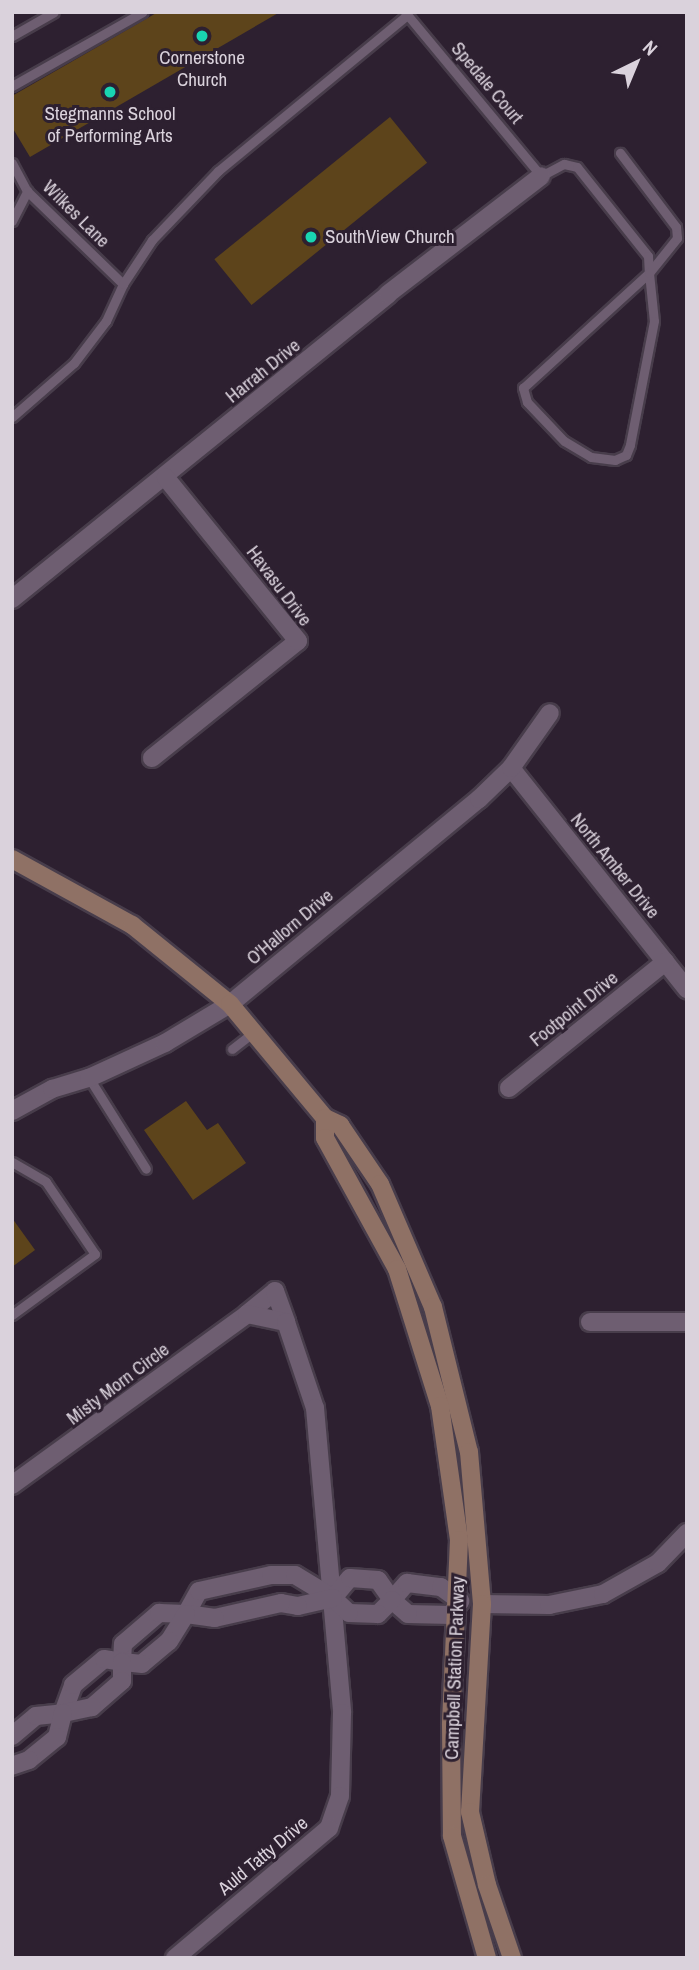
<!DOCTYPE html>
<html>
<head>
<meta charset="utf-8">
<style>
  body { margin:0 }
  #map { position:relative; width:699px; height:1970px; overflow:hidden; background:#2d2030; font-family:"Archivo Narrow",sans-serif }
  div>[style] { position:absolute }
  .building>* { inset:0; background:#5d441b; transform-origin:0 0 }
  .roads { filter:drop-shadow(2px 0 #483d4b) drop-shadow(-2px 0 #483d4b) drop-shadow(0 2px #483d4b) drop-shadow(0 -2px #483d4b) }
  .lane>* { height:9px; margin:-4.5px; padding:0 4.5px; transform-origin:4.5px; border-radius:4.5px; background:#6e5e71 }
  .street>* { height:18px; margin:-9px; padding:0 9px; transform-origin:9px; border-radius:9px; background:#6e5e71 }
  .secondary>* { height:18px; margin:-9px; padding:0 9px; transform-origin:9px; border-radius:9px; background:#8f7165 }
  .dots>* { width:19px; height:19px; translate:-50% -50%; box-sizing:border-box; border:4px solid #2d2030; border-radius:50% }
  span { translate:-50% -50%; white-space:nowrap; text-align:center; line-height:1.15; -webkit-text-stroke:6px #2d2030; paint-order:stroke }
  .poi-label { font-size:19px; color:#dad2dc }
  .left { translate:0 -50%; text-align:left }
  .street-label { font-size:19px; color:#dad2dc }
  .frame { position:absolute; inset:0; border:14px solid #dad2dc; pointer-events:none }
  .north { position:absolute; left:601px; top:28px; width:70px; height:70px; -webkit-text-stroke:5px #2d2030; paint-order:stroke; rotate:43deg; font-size:19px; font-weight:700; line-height:28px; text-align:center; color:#dad2dc }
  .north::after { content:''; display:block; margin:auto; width:24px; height:32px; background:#dad2dc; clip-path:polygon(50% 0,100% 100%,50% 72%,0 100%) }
</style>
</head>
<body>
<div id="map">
  <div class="building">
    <div style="clip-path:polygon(158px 12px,280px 12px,30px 157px,12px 127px,12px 96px)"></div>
    <div style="left:390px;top:117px;width:59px;height:226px;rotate:51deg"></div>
    <div style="clip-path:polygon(186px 1101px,207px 1130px,218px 1123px,246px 1163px,193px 1200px,144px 1130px)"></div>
    <div style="clip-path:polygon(12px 1218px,35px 1250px,12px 1267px)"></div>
  </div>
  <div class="roads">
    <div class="lane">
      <div style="left:405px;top:12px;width:213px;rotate:50.3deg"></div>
      <div style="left:541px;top:176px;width:26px;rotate:-28deg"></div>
      <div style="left:564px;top:164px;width:13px;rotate:13deg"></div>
      <div style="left:577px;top:167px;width:114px;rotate:51.4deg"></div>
      <div style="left:648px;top:256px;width:17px;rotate:87deg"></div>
      <div style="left:649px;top:273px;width:48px;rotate:84.1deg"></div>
      <div style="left:654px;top:321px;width:126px;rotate:101deg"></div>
      <div style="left:630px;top:445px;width:11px;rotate:112deg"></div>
      <div style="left:626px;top:455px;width:12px;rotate:156deg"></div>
      <div style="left:615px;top:460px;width:24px;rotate:-173deg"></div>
      <div style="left:591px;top:457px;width:31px;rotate:-149deg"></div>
      <div style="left:564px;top:441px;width:54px;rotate:-133.5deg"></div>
      <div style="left:527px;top:402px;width:15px;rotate:-106deg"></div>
      <div style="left:523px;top:388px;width:171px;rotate:-42.4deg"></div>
      <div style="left:649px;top:273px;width:45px;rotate:-51.3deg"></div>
      <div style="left:677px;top:238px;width:11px;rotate:-95deg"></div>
      <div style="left:676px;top:227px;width:93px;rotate:-127.1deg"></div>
      <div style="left:12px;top:36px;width:48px;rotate:-29.7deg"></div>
      <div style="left:12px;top:86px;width:150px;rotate:-29.5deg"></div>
      <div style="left:12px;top:163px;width:32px;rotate:62deg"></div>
      <div style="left:27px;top:191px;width:134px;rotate:44.1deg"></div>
      <div style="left:12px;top:221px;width:34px;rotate:-63deg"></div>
      <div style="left:12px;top:417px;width:82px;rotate:-41.1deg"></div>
      <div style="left:74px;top:363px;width:53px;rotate:-52.7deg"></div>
      <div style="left:106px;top:321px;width:41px;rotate:-65.3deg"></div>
      <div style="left:123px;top:284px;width:53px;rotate:-56.6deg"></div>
      <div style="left:152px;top:240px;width:95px;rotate:-46.3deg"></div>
      <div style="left:218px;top:171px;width:245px;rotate:-39.5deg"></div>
      <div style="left:232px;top:1049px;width:28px;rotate:-38deg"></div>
      <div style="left:89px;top:1078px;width:107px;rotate:57.9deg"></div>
      <div style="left:12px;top:1162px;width:39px;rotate:30deg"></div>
      <div style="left:46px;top:1182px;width:87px;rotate:55.8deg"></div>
      <div style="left:95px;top:1254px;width:103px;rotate:143.7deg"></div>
    </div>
    <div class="street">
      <div style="left:12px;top:599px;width:484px;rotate:-39deg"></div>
      <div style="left:388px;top:294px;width:193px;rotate:-37.6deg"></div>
      <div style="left:152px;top:758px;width:187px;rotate:-38.7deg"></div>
      <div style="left:298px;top:641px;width:210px;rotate:-129deg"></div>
      <div style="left:511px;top:768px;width:283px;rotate:51.5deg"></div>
      <div style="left:509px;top:1088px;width:201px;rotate:-38.9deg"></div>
      <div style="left:12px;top:1111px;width:46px;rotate:-28.8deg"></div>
      <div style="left:52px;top:1089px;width:39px;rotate:-17deg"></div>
      <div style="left:89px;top:1078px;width:84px;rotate:-24.7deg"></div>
      <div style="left:165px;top:1043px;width:76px;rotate:-31deg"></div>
      <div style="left:230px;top:1004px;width:323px;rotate:-39.5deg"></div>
      <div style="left:479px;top:799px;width:45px;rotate:-44.1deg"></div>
      <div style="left:511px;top:768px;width:67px;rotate:-54.7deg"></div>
      <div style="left:247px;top:1314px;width:36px;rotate:-39deg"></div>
      <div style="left:275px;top:1291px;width:33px;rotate:70deg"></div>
      <div style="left:590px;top:1322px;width:97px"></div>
      <div style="left:12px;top:1485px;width:291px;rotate:-36deg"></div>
      <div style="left:247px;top:1314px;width:40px;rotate:12deg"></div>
      <div style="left:286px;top:1322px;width:91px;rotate:71.4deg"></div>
      <div style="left:315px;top:1408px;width:306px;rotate:84.9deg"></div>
      <div style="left:342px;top:1713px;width:83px;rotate:91.4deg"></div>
      <div style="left:340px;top:1796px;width:34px;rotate:109deg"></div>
      <div style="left:329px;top:1828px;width:202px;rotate:139.8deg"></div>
      <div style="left:482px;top:1604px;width:67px;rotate:0.9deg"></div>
      <div style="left:549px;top:1605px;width:55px;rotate:-11.5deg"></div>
      <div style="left:603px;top:1594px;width:63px;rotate:-29.4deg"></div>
      <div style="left:658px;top:1563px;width:42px;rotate:-46deg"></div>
      <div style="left:12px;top:1736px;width:31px;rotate:-40deg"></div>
      <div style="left:36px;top:1716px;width:27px;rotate:-6deg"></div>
      <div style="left:63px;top:1713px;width:30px;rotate:-70deg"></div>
      <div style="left:73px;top:1685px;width:40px;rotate:-40deg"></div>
      <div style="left:104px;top:1659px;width:18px;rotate:9deg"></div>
      <div style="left:122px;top:1662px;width:18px;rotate:-87deg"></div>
      <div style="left:123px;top:1644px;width:48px;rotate:-40.7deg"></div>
      <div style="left:159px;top:1613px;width:27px;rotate:2deg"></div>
      <div style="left:186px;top:1614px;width:26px;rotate:-61deg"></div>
      <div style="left:199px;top:1591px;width:74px;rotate:-12.5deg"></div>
      <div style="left:271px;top:1575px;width:24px"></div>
      <div style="left:295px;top:1575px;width:44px;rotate:31.2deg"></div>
      <div style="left:333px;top:1598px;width:26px;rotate:-50deg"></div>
      <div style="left:350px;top:1578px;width:28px;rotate:4deg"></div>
      <div style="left:378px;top:1580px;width:24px;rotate:55deg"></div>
      <div style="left:392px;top:1600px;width:23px;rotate:-49deg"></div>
      <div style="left:407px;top:1583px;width:34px;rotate:7deg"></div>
      <div style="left:441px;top:1587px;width:24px;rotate:36deg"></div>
      <div style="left:460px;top:1601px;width:17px;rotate:123deg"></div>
      <div style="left:451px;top:1615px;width:43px;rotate:-178.7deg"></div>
      <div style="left:408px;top:1614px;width:21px;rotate:-139deg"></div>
      <div style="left:392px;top:1600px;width:20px;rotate:135deg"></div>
      <div style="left:378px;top:1614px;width:29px;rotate:-178deg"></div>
      <div style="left:349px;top:1613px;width:22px;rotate:-137deg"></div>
      <div style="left:333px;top:1598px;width:36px;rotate:167deg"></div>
      <div style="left:298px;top:1606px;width:17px;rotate:-170deg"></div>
      <div style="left:281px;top:1603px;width:68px;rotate:167.2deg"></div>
      <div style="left:215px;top:1618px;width:29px;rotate:-172deg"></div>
      <div style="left:186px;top:1614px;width:32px;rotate:122deg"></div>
      <div style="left:169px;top:1641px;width:35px;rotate:140deg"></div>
      <div style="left:142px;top:1664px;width:20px;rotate:-174deg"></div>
      <div style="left:122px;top:1662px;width:19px;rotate:90deg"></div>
      <div style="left:122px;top:1681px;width:40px;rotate:139deg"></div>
      <div style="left:92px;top:1707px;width:30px;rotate:168deg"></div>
      <div style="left:63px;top:1713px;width:25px;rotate:104deg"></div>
      <div style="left:57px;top:1737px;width:36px;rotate:141deg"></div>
      <div style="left:29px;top:1760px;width:18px;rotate:161deg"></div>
    </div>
    <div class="secondary">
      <div style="left:12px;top:859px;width:137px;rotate:28.8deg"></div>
      <div style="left:132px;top:925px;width:126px;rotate:38.9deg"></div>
      <div style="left:230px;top:1004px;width:148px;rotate:50.2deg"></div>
      <div style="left:325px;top:1118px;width:17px;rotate:25deg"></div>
      <div style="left:340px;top:1125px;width:71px;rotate:55.9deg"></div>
      <div style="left:380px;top:1184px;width:134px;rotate:66.7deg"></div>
      <div style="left:433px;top:1307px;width:149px;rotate:76.1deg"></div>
      <div style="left:469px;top:1452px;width:153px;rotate:85.1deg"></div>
      <div style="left:482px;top:1604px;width:208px;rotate:93.3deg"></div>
      <div style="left:470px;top:1812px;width:75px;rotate:76.9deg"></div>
      <div style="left:487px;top:1885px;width:77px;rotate:71.1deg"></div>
      <div style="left:325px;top:1118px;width:20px;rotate:90deg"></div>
      <div style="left:325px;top:1138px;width:149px;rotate:61.2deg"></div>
      <div style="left:397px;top:1269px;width:144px;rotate:72.6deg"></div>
      <div style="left:440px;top:1406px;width:135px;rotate:81.9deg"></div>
      <div style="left:459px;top:1540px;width:185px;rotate:92.5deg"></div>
      <div style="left:451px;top:1725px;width:111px;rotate:89.5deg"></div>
      <div style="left:452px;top:1836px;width:127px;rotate:74deg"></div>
    </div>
  </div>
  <div class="dots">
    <div style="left:202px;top:36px;background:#19d5b2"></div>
    <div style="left:110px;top:92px;background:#19d5b2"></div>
    <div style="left:311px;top:237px;background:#19d5b2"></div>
  </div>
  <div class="poi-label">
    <span style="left:202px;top:69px">Cornerstone<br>Church</span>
    <span style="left:110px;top:125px">Stegmanns School<br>of Performing Arts</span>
    <span class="left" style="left:325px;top:237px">SouthView Church</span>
  </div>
  <div class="street-label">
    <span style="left:487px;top:83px;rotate:50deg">Spedale Court</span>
    <span style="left:76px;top:214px;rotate:45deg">Wilkes Lane</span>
    <span style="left:263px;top:371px;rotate:-39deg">Harrah Drive</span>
    <span style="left:279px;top:586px;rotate:53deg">Havasu Drive</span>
    <span style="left:615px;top:866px;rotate:51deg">North Amber Drive</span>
    <span style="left:290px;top:927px;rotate:-40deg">O'Hallorn Drive</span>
    <span style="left:574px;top:1009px;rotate:-39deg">Footpoint Drive</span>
    <span style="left:118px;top:1384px;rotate:-37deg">Misty Morn Circle</span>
    <span style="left:455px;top:1668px;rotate:-88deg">Campbell Station Parkway</span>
    <span style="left:263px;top:1856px;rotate:-40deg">Auld Tatty Drive</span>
  </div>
  <div class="frame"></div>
  <div class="north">N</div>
</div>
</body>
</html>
